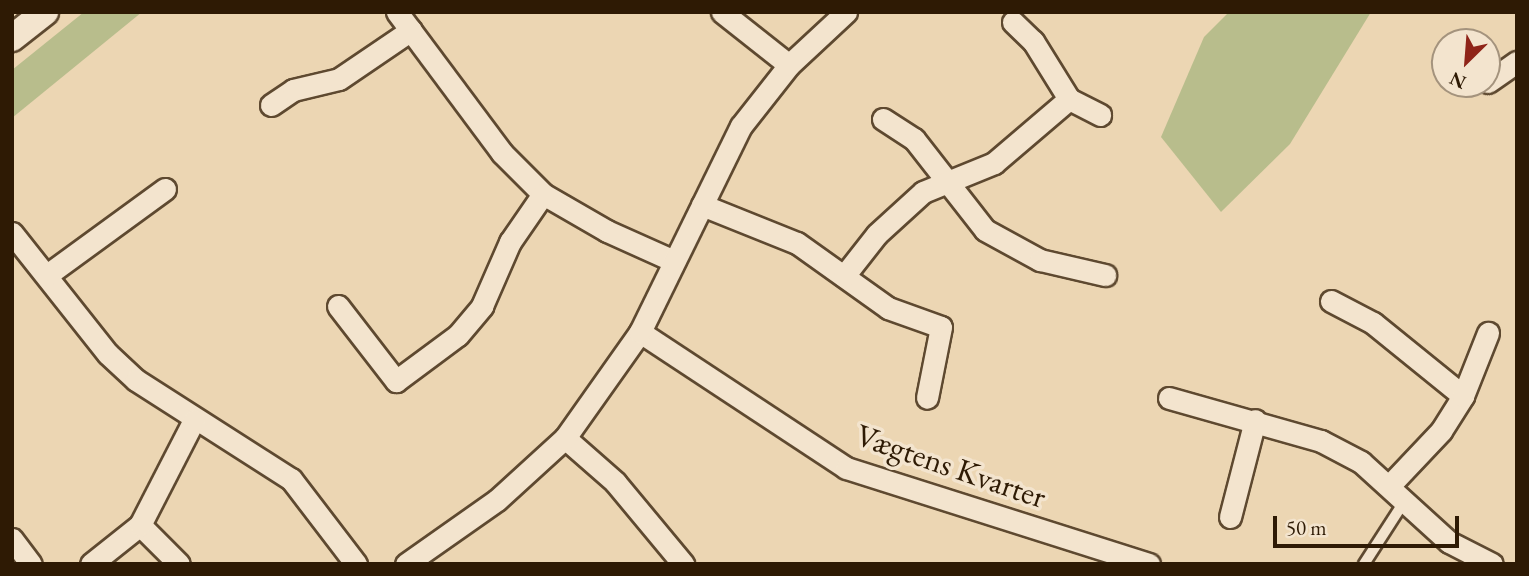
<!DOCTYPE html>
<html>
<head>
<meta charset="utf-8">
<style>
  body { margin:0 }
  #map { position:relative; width:1529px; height:576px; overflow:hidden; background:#ecd6b3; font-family:"EB Garamond",serif }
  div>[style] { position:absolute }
  .green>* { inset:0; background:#b8bd8c }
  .roads { filter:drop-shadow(2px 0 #5e4930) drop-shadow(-2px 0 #5e4930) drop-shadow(0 2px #5e4930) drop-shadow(0 -2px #5e4930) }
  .service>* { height:10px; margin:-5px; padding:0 5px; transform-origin:5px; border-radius:5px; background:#f3e4ce }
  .minor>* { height:21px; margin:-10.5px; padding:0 10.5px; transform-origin:10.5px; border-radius:10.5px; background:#f3e4ce }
  .tertiary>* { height:26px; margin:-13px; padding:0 13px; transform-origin:13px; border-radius:13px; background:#f3e4ce }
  span { translate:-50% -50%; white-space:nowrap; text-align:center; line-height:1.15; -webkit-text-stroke:7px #f3e4ce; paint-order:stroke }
  .street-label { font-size:32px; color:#2e1a04 }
  .frame { position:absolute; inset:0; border:14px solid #2e1a04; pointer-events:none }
  .north { position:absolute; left:1431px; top:28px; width:70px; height:70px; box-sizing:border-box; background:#f3e4ce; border:2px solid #a4937d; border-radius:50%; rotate:205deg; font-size:19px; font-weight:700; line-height:28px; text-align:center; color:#2e1a04 }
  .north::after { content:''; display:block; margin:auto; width:24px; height:32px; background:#8f2418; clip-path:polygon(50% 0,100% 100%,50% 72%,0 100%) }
  .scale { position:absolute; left:1273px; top:516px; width:186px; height:32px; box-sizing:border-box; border:4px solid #2e1a04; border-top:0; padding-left:9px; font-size:21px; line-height:24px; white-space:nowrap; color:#2e1a04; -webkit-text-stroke:5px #f3e4ce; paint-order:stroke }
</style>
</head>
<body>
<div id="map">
  <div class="green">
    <div style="clip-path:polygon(84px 12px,142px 12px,12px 118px,12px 70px)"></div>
    <div style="clip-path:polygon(1229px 12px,1371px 12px,1290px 144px,1221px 212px,1161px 137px,1204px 37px)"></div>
  </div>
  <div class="roads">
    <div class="service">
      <div style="left:1364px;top:564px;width:74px;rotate:-57.2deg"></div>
    </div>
    <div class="minor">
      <div style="left:397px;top:12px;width:176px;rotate:53.3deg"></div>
      <div style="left:502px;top:153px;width:58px;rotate:45deg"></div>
      <div style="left:543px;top:194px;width:74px;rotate:30deg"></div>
      <div style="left:607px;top:231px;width:73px;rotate:24.1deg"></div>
      <div style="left:722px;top:12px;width:85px;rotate:38.3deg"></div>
      <div style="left:1013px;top:22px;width:28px;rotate:44deg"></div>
      <div style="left:1033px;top:41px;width:68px;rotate:58.2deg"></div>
      <div style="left:1069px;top:99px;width:35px;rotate:27deg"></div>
      <div style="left:1488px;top:82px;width:35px;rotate:-35deg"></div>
      <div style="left:271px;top:105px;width:27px;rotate:-34deg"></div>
      <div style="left:293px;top:90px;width:47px;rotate:-13.4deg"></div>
      <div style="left:339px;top:79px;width:87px;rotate:-34.2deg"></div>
      <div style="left:883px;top:119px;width:37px;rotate:33deg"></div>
      <div style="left:914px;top:139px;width:115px;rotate:52deg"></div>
      <div style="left:985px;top:230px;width:63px;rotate:28.6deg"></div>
      <div style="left:1040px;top:260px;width:67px;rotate:13deg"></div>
      <div style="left:702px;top:205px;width:102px;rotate:21.8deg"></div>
      <div style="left:797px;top:243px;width:112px;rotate:35.5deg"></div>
      <div style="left:888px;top:308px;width:56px;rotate:19.7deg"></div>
      <div style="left:941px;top:327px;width:72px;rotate:101.2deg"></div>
      <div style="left:12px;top:233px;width:154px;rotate:51.6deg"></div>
      <div style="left:108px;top:354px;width:38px;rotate:43deg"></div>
      <div style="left:136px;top:380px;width:184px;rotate:32.6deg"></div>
      <div style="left:291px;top:479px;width:107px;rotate:52.6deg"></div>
      <div style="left:47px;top:275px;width:146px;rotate:-36.1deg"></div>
      <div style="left:844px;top:276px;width:53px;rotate:-51.8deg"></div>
      <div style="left:877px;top:234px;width:62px;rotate:-42.4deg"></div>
      <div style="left:923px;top:192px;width:77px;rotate:-22.2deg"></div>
      <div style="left:994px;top:163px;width:99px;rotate:-40.5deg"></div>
      <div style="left:1331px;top:301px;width:47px;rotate:27.6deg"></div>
      <div style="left:1373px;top:323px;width:116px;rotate:39deg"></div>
      <div style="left:338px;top:306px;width:95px;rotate:52.3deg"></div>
      <div style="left:396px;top:381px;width:77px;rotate:-36.6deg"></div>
      <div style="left:458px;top:335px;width:38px;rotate:-50deg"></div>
      <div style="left:482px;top:306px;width:70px;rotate:-66.4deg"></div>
      <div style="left:510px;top:242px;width:58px;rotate:-55.5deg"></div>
      <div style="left:640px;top:332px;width:247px;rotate:33.4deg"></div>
      <div style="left:846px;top:468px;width:318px;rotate:17.6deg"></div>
      <div style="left:1169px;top:398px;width:158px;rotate:15.8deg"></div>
      <div style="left:1321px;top:441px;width:45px;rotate:27.7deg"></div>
      <div style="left:1361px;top:462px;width:119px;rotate:42.3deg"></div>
      <div style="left:1449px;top:542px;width:48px;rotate:27.1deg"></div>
      <div style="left:565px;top:438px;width:67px;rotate:41.3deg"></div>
      <div style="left:615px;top:482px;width:107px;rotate:50.3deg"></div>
      <div style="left:1389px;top:486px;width:76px;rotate:-46.6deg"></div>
      <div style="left:1441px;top:431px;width:41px;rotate:-57.8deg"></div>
      <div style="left:1463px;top:396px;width:68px;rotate:-68.4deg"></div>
      <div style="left:1230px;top:517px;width:100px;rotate:-75.5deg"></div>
      <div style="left:140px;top:525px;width:55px;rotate:45deg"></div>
      <div style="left:12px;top:539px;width:31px;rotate:53deg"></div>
      <div style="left:91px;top:564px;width:63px;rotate:-38.5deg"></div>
      <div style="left:140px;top:525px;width:118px;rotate:-62.8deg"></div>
      <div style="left:406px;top:564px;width:111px;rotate:-35.1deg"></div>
      <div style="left:497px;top:500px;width:92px;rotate:-42.4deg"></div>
      <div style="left:565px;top:438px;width:130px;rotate:-54.7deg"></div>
      <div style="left:640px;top:332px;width:229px;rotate:-63.9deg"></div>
      <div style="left:741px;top:126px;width:78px;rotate:-51.8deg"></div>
      <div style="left:789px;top:65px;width:78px;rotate:-42.9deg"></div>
    </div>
    <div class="tertiary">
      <div style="left:12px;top:38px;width:42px;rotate:-38.2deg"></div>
    </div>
  </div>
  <div class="street-label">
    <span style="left:951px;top:466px;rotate:19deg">Vægtens Kvarter</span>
  </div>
  <div class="frame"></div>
  <div class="north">N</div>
  <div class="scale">50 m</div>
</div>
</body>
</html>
